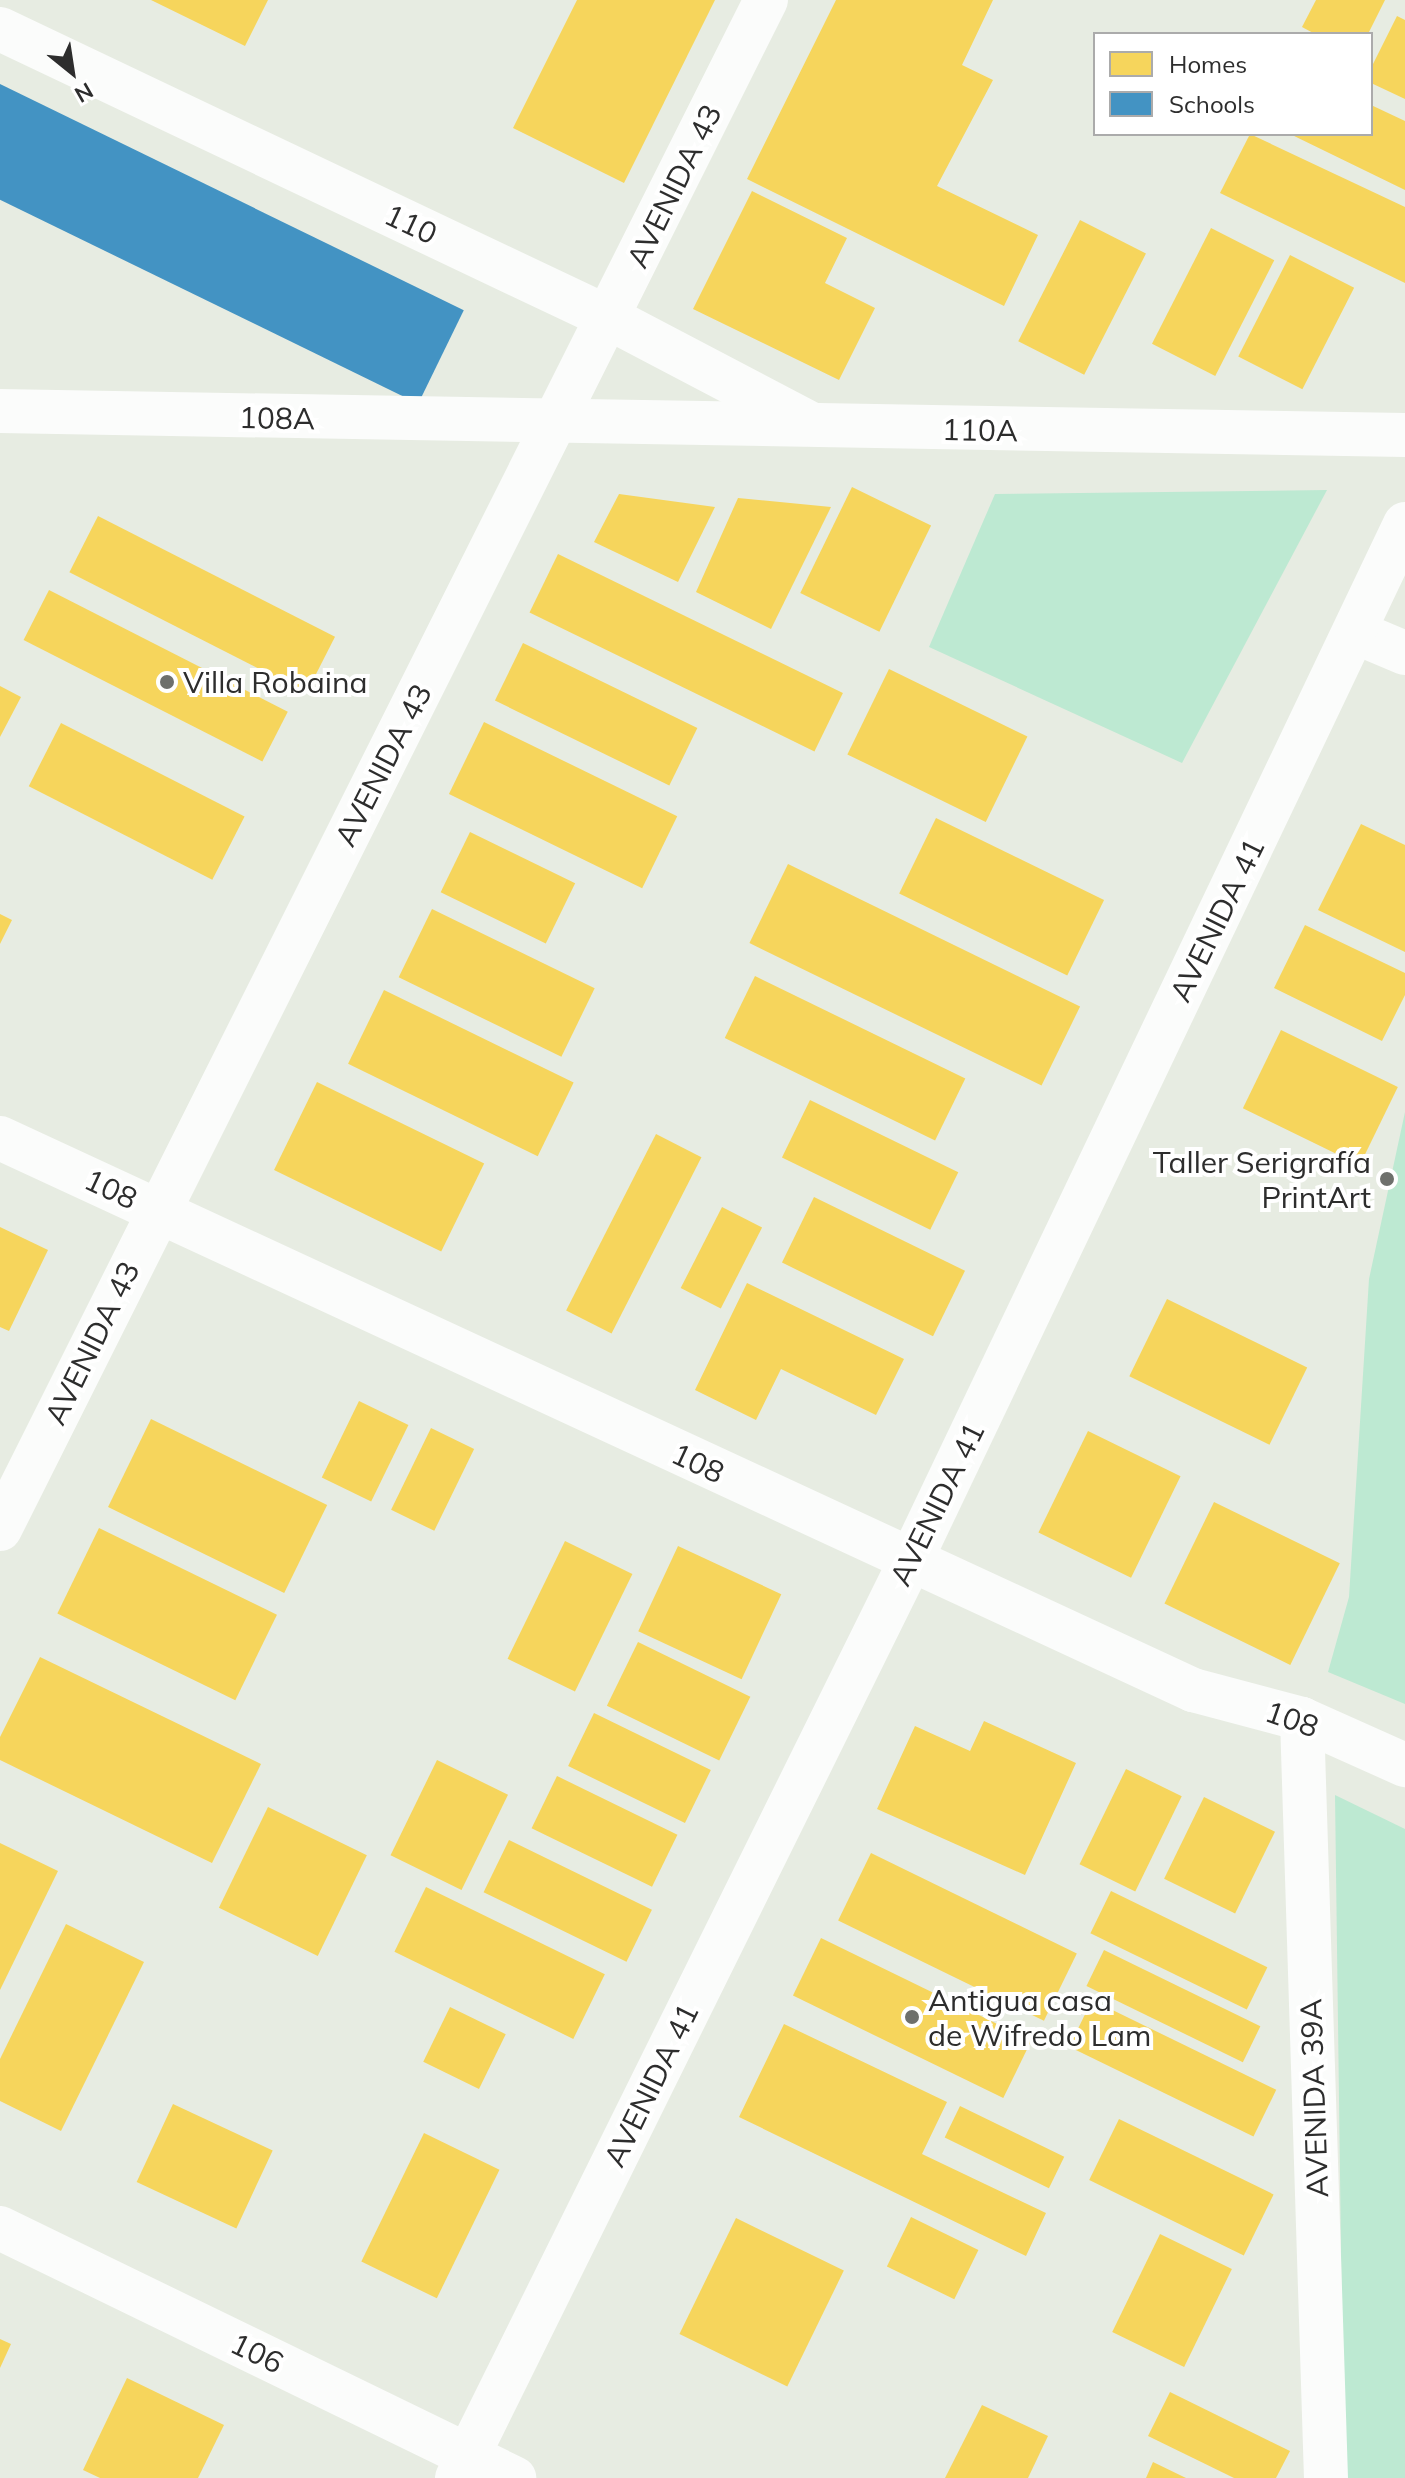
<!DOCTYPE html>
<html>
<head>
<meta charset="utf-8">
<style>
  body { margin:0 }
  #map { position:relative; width:1405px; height:2478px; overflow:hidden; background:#e7ece2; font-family:Mulish,sans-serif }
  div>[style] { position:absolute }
  .green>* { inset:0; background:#bde9d2 }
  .homes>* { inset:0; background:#f6d55c; transform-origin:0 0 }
  .schools>* { inset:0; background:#4393c3; transform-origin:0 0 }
  .street>* { height:44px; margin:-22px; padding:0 22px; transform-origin:22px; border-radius:22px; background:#fbfcfb }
  .dots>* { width:22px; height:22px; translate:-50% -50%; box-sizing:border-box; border:4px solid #fff; border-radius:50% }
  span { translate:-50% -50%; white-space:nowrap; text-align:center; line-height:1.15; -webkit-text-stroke:8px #fff; paint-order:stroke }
  .street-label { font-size:30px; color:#2d2d2d }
  .poi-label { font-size:30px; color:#2d2d2d }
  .left { translate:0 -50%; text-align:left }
  .right { translate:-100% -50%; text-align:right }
  .legend { position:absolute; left:1093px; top:32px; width:280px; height:104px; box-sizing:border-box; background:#fff; border:2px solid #ababab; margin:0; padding:10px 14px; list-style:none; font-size:24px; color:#2d2d2d }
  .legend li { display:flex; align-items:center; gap:16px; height:40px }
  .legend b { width:40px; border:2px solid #ababab }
  .north { position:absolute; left:32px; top:32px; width:80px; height:80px; -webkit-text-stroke:6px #fff; paint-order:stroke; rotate:150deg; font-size:22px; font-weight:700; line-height:32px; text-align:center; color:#2d2d2d }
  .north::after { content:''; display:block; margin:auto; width:28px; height:36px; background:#2d2d2d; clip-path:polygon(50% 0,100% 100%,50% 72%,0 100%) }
</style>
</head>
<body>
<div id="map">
  <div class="green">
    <div style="clip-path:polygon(1327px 490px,1182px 763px,929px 647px,995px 494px)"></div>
    <div style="clip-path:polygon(1405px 1112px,1405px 1704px,1328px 1672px,1349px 1597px,1369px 1279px)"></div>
    <div style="clip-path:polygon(1335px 1795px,1405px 1829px,1405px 2478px,1344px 2478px)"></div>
  </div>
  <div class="homes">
    <div style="clip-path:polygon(151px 0,268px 0,245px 46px)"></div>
    <div style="clip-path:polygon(577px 0,715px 0,624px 183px,513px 128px)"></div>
    <div style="clip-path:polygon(836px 0,993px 0,962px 65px,993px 80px,937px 186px,1038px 235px,1004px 306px,747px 179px)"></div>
    <div style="clip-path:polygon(1316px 0,1385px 0,1368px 34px,1315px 34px,1302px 27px)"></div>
    <div style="clip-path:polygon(1397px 16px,1405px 20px,1405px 99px,1371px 83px,1371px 68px)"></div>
    <div style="clip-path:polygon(1371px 105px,1405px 121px,1405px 190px,1290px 134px,1371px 134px)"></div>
    <div style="clip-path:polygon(1250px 134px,1405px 207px,1405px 283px,1220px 193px)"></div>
    <div style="clip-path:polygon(752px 191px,847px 238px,825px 283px,875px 308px,839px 380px,693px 309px)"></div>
    <div style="left:1080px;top:220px;width:74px;height:136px;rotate:27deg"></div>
    <div style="left:1211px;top:228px;width:71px;height:130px;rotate:27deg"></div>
    <div style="left:1290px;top:255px;width:72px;height:114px;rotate:27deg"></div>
    <div style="left:852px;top:487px;width:88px;height:118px;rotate:26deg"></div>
    <div style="clip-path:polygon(619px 494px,715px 507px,678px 582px,594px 542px)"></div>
    <div style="clip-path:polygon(738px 498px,831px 507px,771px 629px,696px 592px)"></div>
    <div style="left:98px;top:516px;width:266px;height:63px;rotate:27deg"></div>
    <div style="left:558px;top:554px;width:317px;height:65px;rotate:26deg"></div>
    <div style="left:49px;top:590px;width:268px;height:56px;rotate:27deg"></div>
    <div style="left:523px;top:643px;width:194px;height:64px;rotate:26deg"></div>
    <div style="left:889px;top:669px;width:154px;height:95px;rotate:26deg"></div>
    <div style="clip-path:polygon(0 686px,21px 697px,0 737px)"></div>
    <div style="left:484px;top:722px;width:215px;height:80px;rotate:26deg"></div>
    <div style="left:61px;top:723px;width:206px;height:71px;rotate:27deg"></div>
    <div style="left:936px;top:818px;width:187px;height:84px;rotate:26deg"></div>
    <div style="clip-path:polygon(1361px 824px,1405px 845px,1405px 952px,1318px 910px)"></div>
    <div style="left:470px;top:832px;width:117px;height:67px;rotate:26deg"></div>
    <div style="left:788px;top:864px;width:325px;height:88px;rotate:26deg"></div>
    <div style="left:432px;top:909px;width:181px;height:76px;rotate:26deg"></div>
    <div style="clip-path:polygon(0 914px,12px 920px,0 944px)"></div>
    <div style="clip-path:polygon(1305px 925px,1405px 973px,1405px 995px,1382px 1041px,1274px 988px)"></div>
    <div style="left:755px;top:976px;width:234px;height:69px;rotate:26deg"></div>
    <div style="left:384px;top:990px;width:211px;height:82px;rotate:26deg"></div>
    <div style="left:1281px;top:1030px;width:130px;height:87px;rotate:26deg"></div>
    <div style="left:317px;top:1082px;width:186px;height:98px;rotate:26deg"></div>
    <div style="left:810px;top:1100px;width:165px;height:64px;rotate:26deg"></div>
    <div style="left:656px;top:1134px;width:51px;height:198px;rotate:27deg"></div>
    <div style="left:814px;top:1197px;width:168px;height:73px;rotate:26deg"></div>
    <div style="left:722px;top:1207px;width:45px;height:91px;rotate:27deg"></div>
    <div style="clip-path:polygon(0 1227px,48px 1250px,9px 1331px,0 1327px)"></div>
    <div style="clip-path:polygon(747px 1283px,904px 1359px,876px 1415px,781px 1369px,756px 1420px,695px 1390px)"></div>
    <div style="left:1167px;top:1299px;width:156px;height:86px;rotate:26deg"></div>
    <div style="left:359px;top:1401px;width:55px;height:85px;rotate:26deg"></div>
    <div style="left:151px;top:1419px;width:196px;height:98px;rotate:26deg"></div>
    <div style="left:431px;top:1428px;width:48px;height:91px;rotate:26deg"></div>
    <div style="left:1088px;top:1431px;width:103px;height:113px;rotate:26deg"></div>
    <div style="left:1214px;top:1502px;width:140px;height:113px;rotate:26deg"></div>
    <div style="left:99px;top:1528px;width:198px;height:95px;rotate:26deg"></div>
    <div style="left:565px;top:1541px;width:75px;height:131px;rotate:26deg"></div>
    <div style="left:678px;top:1546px;width:114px;height:94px;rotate:25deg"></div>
    <div style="left:638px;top:1642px;width:125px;height:71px;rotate:26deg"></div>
    <div style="clip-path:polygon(40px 1657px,261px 1764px,212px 1863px,0 1760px,0 1737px)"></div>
    <div style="left:594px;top:1713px;width:130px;height:59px;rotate:26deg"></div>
    <div style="clip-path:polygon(984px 1721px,1076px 1763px,1025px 1875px,877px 1809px,915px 1726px,970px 1751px)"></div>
    <div style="left:437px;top:1760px;width:79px;height:106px;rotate:26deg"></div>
    <div style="left:1126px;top:1769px;width:62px;height:106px;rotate:26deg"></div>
    <div style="left:557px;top:1776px;width:134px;height:58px;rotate:26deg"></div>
    <div style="left:1204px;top:1797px;width:79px;height:91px;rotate:26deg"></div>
    <div style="left:268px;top:1807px;width:110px;height:112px;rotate:26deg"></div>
    <div style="left:509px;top:1840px;width:159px;height:58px;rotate:26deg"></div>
    <div style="clip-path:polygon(0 1843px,58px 1871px,0 1990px)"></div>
    <div style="left:871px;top:1853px;width:229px;height:75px;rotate:26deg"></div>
    <div style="left:426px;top:1887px;width:199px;height:72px;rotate:26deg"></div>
    <div style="left:1111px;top:1891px;width:174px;height:47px;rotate:26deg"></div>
    <div style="clip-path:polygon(66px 1924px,144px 1962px,61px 2131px,0 2101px,0 2059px)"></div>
    <div style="left:821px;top:1938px;width:234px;height:64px;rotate:26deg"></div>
    <div style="left:1104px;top:1950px;width:174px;height:40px;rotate:26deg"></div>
    <div style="left:1092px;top:2000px;width:205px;height:52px;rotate:26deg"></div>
    <div style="left:450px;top:2007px;width:62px;height:61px;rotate:26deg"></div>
    <div style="clip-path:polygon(784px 2024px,947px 2102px,922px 2154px,1046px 2213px,1026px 2256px,739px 2117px)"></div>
    <div style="left:173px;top:2104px;width:110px;height:86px;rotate:25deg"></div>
    <div style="left:960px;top:2106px;width:116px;height:35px;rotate:26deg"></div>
    <div style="left:1119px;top:2119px;width:172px;height:68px;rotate:26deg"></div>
    <div style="left:424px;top:2133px;width:84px;height:143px;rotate:26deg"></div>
    <div style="left:911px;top:2217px;width:75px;height:55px;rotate:26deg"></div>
    <div style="left:736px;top:2218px;width:120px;height:129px;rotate:26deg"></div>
    <div style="left:1160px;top:2234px;width:80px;height:109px;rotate:26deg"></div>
    <div style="clip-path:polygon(0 2339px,11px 2344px,0 2368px)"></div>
    <div style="clip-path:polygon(127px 2378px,224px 2425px,198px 2478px,100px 2478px,83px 2470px)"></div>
    <div style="clip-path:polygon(1170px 2392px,1290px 2451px,1276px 2478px,1234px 2478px,1148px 2436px)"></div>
    <div style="clip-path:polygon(982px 2405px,1048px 2436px,1028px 2478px,945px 2478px)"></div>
    <div style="clip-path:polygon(1153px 2462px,1186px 2478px,1146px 2478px)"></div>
  </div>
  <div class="schools">
    <div style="left:0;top:84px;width:516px;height:104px;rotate:26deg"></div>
  </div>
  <div class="street">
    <div style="left:0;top:29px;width:674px;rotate:25.39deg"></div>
    <div style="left:609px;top:318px;width:228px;rotate:27.7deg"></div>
    <div style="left:0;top:411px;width:1405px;rotate:0.98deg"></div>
    <div style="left:1355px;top:632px;width:54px;rotate:22.8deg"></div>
    <div style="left:0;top:1138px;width:1315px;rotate:24.83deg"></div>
    <div style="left:1193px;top:1690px;width:113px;rotate:14.9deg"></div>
    <div style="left:1302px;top:1719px;width:113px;rotate:24.1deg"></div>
    <div style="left:0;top:1529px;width:1710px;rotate:-63.39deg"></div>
    <div style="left:1302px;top:1719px;width:759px;rotate:88.19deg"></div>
    <div style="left:0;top:2228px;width:572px;rotate:25.94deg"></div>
    <div style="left:457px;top:2478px;width:1022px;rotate:-63.69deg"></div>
    <div style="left:910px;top:1562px;width:1150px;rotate:-64.5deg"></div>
  </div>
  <div class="dots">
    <div style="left:167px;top:682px;background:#6e706c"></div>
    <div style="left:1387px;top:1179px;background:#6e706c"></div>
    <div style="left:912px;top:2017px;background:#6e706c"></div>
  </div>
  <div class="street-label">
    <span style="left:674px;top:186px;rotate:-64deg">AVENIDA 43</span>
    <span style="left:411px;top:224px;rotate:25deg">110</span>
    <span style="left:277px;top:418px;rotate:1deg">108A</span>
    <span style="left:980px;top:430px;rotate:1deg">110A</span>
    <span style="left:383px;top:765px;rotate:-63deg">AVENIDA 43</span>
    <span style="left:1217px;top:920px;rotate:-64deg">AVENIDA 41</span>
    <span style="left:111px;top:1189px;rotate:25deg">108</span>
    <span style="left:92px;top:1343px;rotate:-64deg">AVENIDA 43</span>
    <span style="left:698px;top:1463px;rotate:25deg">108</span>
    <span style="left:937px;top:1504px;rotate:-64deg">AVENIDA 41</span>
    <span style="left:1292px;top:1719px;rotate:19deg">108</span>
    <span style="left:651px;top:2085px;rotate:-64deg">AVENIDA 41</span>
    <span style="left:1314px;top:2098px;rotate:-92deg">AVENIDA 39A</span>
    <span style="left:257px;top:2353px;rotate:26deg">106</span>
  </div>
  <div class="poi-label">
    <span class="left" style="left:183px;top:682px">Villa Robaina</span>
    <span class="right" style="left:1371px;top:1179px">Taller Serigrafía<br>PrintArt</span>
    <span class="left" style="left:928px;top:2017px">Antigua casa<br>de Wifredo Lam</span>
  </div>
  <ul class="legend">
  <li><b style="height:22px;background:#f6d55c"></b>Homes</li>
  <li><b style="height:22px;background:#4393c3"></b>Schools</li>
  </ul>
  <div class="north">N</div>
</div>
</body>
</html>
